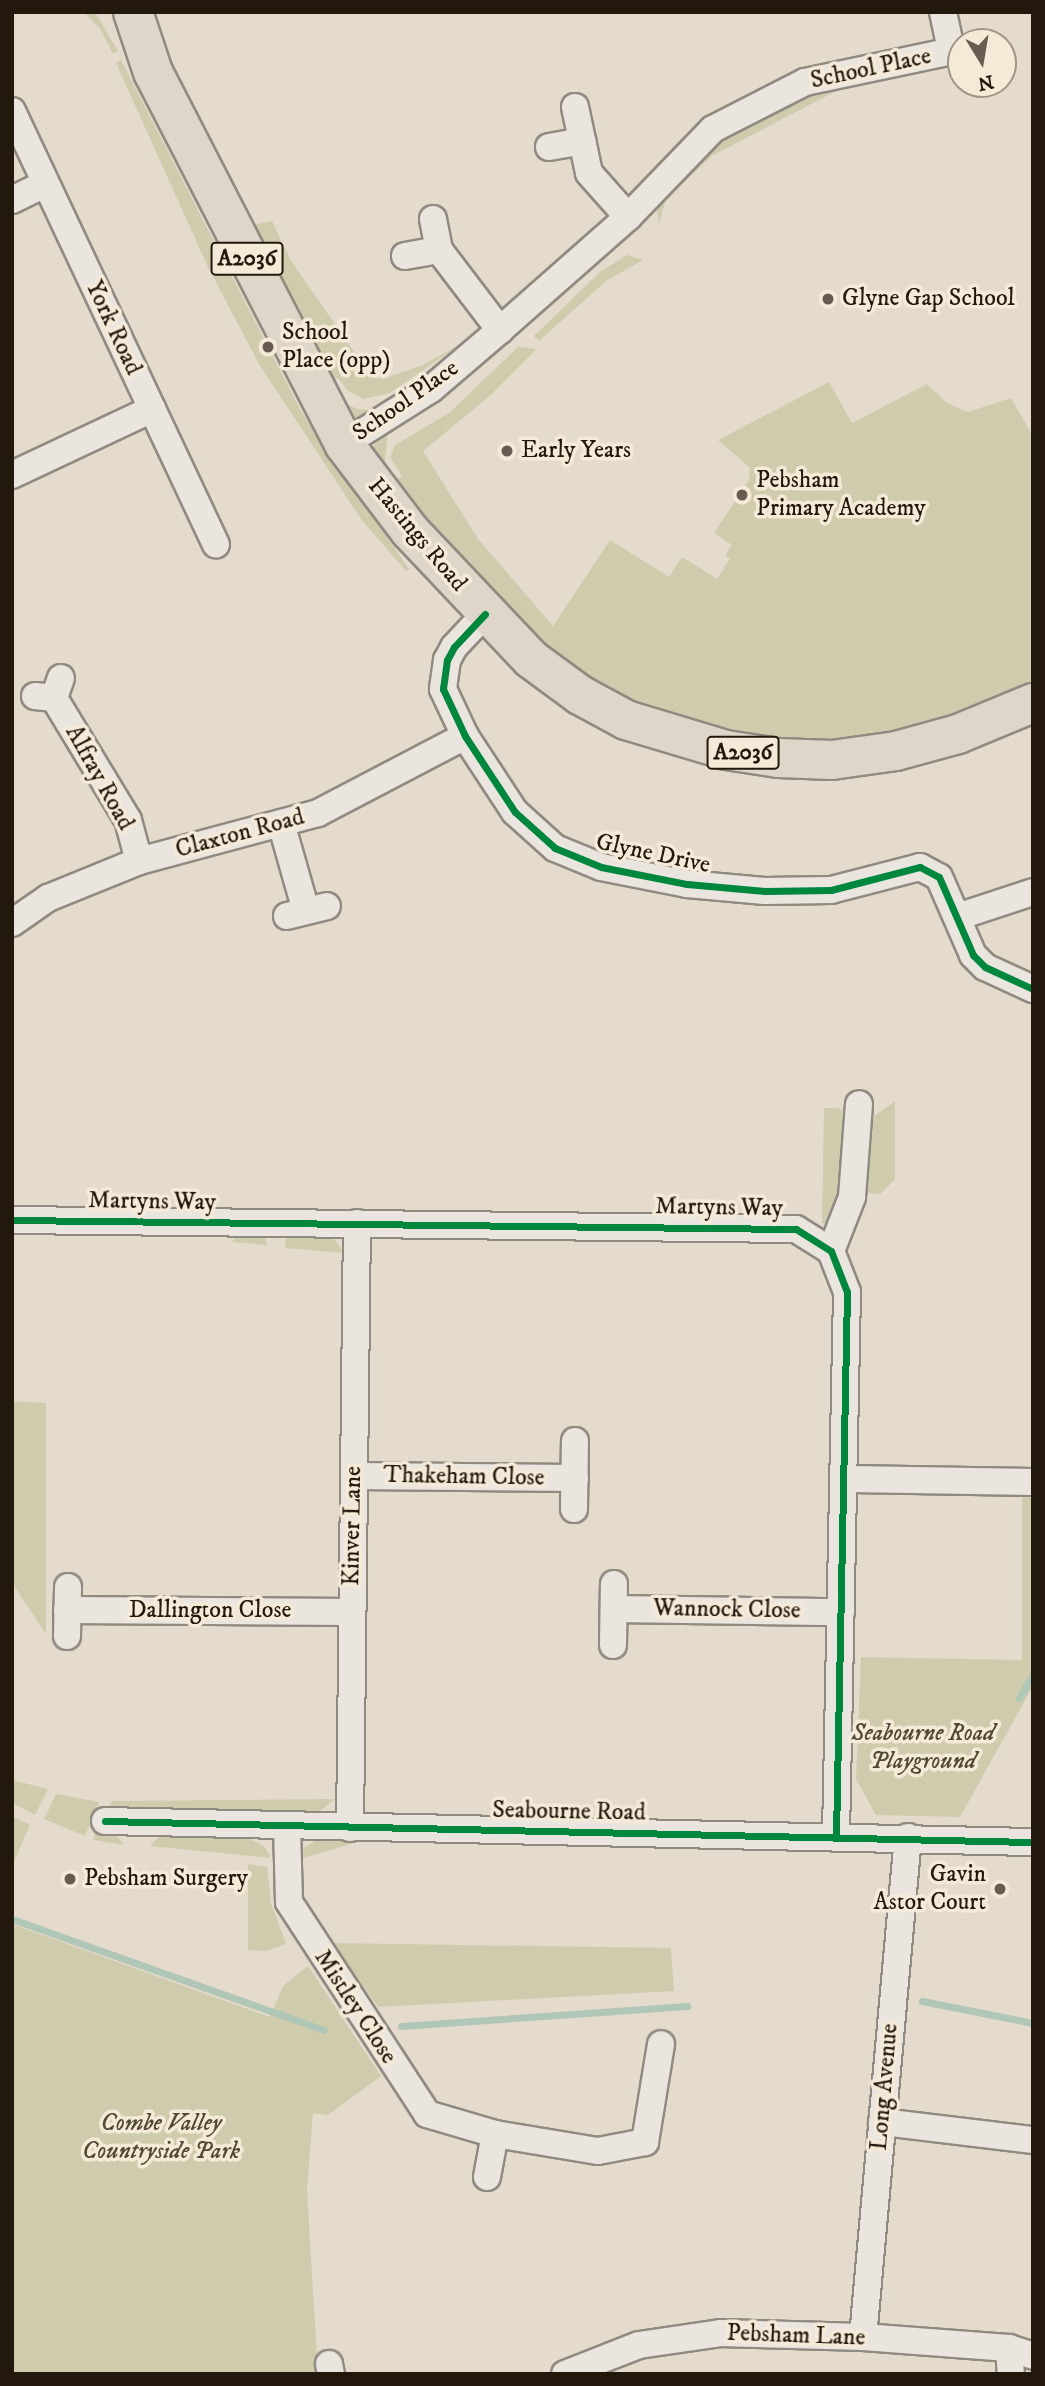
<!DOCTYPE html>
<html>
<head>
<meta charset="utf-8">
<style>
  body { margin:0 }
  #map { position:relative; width:1045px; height:2386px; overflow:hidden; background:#e4dbcc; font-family:"IM FELL DW Pica",serif }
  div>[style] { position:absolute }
  .green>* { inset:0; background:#ceccac }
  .stream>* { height:7px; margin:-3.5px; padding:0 3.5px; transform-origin:3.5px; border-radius:3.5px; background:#b0c6b7 }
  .roads { filter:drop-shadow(2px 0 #908a80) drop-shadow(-2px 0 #908a80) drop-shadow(0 2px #908a80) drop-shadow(0 -2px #908a80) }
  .street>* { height:26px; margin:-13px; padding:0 13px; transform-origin:13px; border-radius:13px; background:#eae5de }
  .primary>* { height:38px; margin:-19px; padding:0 19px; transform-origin:19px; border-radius:19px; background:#ded6c9 }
  .cycleway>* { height:7px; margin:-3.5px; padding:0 3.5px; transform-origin:3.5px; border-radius:3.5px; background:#00873e }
  .dots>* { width:19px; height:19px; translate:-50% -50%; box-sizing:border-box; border:4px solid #f5ead7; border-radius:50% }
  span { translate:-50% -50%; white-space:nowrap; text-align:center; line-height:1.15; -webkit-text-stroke:7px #f5ead7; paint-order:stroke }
  .shield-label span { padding:2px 5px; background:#f5ead7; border:2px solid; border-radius:5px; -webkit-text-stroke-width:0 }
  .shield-label { font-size:23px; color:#22180b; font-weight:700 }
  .street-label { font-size:24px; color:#22180b }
  .poi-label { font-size:24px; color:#22180b }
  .left { translate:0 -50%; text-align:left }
  .right { translate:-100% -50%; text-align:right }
  .park-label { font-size:24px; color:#504a33; font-style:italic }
  .frame { position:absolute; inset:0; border:14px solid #22180b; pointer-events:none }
  .north { position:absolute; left:947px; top:28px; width:70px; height:70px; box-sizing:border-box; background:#f5ead7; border:2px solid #a19685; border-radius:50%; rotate:169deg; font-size:19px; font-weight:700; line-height:28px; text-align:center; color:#22180b }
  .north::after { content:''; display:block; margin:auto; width:24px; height:32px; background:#665c4f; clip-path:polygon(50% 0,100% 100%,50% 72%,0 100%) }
</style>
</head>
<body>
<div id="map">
  <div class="green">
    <div style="clip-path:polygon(84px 12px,95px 12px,118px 51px,113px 54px,100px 29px)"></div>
    <div style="clip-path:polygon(121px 60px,301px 411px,409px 569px,406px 571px,361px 519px,259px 364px,207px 265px,116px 63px)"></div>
    <div style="clip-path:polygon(836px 83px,840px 89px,712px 156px,666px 199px,659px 224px,657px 211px,662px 197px,724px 135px,740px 131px,813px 90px)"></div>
    <div style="clip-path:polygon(272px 221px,290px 259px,372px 378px,383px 379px,423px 365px,462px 343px,390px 393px,363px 399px,347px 390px,338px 378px,333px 379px,253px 225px)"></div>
    <div style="clip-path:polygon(627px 255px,643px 260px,606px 281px,539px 341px,534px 336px,600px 272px)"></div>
    <div style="clip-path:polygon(518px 347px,537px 349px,492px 394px,423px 451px,478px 539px,553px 626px,610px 540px,669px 577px,682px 557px,717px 579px,730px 559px,725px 555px,732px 545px,714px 533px,749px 480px,750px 468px,718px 440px,829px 382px,852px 423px,927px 384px,947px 403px,968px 412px,1011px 398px,1033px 436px,1033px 688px,893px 737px,781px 743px,630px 708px,541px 648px,387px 487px,402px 476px,390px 457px,395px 445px,449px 413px)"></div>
    <div style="clip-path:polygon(343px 402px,357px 409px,372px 410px,366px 417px,353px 419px)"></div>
    <div style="clip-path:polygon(388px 429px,385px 461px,373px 469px,370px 450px)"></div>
    <div style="clip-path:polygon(895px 1101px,895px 1179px,880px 1194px,869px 1193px,862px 1167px,866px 1122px)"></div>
    <div style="clip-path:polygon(824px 1108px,838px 1108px,853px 1118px,843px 1194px,830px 1225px,822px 1223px)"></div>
    <div style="clip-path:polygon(237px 1234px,264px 1234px,267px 1245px,232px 1242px)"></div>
    <div style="clip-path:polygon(287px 1234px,324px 1235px,335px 1240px,344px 1253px,285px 1248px)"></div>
    <div style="clip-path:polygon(12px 1401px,46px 1403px,46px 1634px,12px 1583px)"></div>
    <div style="clip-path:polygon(1022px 1497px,1033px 1497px,1033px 1686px,960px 1817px,876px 1815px,856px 1779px,861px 1657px,1022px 1660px)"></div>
    <div style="clip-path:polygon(12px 1780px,48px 1789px,35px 1815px,12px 1803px)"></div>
    <div style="clip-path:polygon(56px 1794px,99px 1802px,85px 1836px,44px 1819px)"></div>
    <div style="clip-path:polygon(335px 1799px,320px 1811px,299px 1813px,109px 1808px,112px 1801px)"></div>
    <div style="clip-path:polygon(12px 1816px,30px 1825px,12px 1866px)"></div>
    <div style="clip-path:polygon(97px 1827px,118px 1837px,124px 1845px,93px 1840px)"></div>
    <div style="clip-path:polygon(174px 1836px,250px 1839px,264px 1846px,271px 1858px,150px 1846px,159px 1837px)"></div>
    <div style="clip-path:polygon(322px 1837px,367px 1839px,297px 1860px,305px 1847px)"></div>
    <div style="clip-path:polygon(248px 1864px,267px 1867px,271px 1903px,286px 1944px,266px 1951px,248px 1950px)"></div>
    <div style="clip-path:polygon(12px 1924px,270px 2017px,283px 1986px,308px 1966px,381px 2076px,328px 2115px,313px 2113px,307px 2191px,318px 2374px,12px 2374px)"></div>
    <div style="clip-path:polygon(332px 1943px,671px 1948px,674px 1991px,378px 2007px)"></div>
  </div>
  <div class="stream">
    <div style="left:1019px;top:1698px;width:27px;rotate:-59deg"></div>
    <div style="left:12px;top:1919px;width:331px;rotate:19.6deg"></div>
    <div style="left:922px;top:2001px;width:113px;rotate:11.2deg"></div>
    <div style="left:401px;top:2026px;width:287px;rotate:-4deg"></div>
  </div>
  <div class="roads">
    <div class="street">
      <div style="left:943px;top:12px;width:40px;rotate:78deg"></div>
      <div style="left:575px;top:107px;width:67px;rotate:78deg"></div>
      <div style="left:589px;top:173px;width:59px;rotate:48.4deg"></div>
      <div style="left:12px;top:111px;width:479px;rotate:64.8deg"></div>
      <div style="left:549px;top:147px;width:34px;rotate:-10deg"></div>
      <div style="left:12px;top:200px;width:37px;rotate:-26deg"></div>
      <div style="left:433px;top:219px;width:32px;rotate:79deg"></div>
      <div style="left:439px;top:250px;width:101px;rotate:52.7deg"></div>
      <div style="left:405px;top:256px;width:35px;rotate:-10deg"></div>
      <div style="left:344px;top:444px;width:103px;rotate:-32.3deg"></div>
      <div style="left:431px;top:389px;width:91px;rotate:-40.5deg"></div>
      <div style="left:500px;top:330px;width:171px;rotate:-41.4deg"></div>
      <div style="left:628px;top:217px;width:122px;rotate:-46deg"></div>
      <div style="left:713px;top:129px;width:103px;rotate:-27.1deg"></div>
      <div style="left:805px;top:82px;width:159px;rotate:-11.9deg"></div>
      <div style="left:12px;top:475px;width:155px;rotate:-25.2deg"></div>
      <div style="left:485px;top:614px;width:45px;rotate:133.2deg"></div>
      <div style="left:454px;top:647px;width:15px;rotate:118deg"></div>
      <div style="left:447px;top:660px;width:29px;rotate:98deg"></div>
      <div style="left:443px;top:689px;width:52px;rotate:64.9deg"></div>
      <div style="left:465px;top:736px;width:91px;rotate:56.7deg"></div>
      <div style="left:515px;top:812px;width:54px;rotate:42deg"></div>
      <div style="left:555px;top:848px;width:50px;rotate:22.4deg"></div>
      <div style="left:601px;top:867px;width:88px;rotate:11.2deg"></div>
      <div style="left:687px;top:884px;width:78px;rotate:5.1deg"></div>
      <div style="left:765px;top:891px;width:66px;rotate:-0.9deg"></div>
      <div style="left:831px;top:890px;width:92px;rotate:-14.5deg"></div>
      <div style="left:920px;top:867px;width:21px;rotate:28deg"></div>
      <div style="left:939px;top:877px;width:85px;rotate:66.4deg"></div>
      <div style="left:973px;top:955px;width:17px;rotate:45deg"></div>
      <div style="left:985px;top:967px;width:53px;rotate:24.6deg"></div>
      <div style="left:35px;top:696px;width:19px;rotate:6deg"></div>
      <div style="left:54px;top:698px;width:21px;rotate:-71deg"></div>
      <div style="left:54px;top:698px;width:143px;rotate:58.8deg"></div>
      <div style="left:128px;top:820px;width:42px;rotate:75deg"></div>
      <div style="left:281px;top:823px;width:91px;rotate:74.1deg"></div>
      <div style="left:287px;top:916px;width:41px;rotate:-14deg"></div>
      <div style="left:957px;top:917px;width:80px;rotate:-18.2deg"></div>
      <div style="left:12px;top:923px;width:44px;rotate:-34.8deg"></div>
      <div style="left:48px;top:898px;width:98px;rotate:-22.1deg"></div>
      <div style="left:139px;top:861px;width:185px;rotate:-15deg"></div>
      <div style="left:318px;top:813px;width:166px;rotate:-27.6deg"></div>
      <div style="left:12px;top:1220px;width:784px;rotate:0.66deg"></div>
      <div style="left:796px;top:1229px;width:41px;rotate:32.2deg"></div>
      <div style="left:831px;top:1251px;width:44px;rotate:68.7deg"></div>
      <div style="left:847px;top:1292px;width:544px;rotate:91.16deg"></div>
      <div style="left:831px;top:1251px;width:58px;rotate:-68.7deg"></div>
      <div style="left:852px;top:1197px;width:93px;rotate:-85.7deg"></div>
      <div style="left:354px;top:1476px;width:221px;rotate:0.5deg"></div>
      <div style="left:843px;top:1479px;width:190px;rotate:0.9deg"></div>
      <div style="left:574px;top:1509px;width:68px;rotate:-89.2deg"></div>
      <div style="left:614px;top:1609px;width:227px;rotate:0.8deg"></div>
      <div style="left:67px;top:1610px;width:285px;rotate:0.4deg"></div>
      <div style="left:67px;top:1636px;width:49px;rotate:-88.8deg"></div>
      <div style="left:613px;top:1645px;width:61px;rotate:-89.1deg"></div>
      <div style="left:105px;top:1821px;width:928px;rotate:1.3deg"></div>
      <div style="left:287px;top:1826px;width:76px;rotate:88.5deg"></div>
      <div style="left:289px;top:1902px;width:253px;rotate:56.9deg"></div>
      <div style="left:427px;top:2114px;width:71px;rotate:16.4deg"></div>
      <div style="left:495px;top:2134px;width:104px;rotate:9.4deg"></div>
      <div style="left:598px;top:2151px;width:48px;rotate:-10.8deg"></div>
      <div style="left:645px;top:2142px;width:99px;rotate:-80.7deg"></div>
      <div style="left:350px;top:1828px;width:605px;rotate:-89.34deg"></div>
      <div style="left:882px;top:2122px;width:152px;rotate:6.8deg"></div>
      <div style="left:487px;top:2177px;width:44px;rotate:-79.5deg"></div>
      <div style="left:863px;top:2337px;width:502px;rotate:-84.86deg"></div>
      <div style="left:1009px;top:2348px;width:26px;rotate:86deg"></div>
      <div style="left:329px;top:2364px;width:10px;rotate:79deg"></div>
      <div style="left:565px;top:2374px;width:79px;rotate:-21.4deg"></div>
      <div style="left:639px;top:2345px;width:82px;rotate:-8.4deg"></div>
      <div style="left:720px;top:2333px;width:143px;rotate:1.6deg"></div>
      <div style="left:863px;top:2337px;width:146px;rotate:4.3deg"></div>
      <div style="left:1009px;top:2348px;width:25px;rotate:18deg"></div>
    </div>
    <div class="primary">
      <div style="left:133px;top:12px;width:63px;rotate:71.6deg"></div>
      <div style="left:153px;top:72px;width:418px;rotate:62.8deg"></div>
      <div style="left:344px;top:444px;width:109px;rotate:52.8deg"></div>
      <div style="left:410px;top:531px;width:176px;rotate:46.6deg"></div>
      <div style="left:531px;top:659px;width:61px;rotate:36.3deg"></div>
      <div style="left:580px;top:695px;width:52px;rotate:28.5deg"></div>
      <div style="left:626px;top:720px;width:104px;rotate:16.7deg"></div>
      <div style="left:726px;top:750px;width:53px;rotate:8.7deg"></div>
      <div style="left:778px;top:758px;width:54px;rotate:2.1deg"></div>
      <div style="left:832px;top:760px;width:65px;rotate:-8deg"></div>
      <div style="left:896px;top:751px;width:64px;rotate:-15.3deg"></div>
      <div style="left:958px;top:734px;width:81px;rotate:-22.5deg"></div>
    </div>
  </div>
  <div class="cycleway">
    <div style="left:485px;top:614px;width:45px;rotate:133.2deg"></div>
    <div style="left:454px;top:647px;width:15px;rotate:118deg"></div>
    <div style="left:447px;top:660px;width:29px;rotate:98deg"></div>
    <div style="left:443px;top:689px;width:52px;rotate:64.9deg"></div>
    <div style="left:465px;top:736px;width:91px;rotate:56.7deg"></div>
    <div style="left:515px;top:812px;width:54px;rotate:42deg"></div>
    <div style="left:555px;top:848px;width:50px;rotate:22.4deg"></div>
    <div style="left:601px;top:867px;width:88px;rotate:11.2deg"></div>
    <div style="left:687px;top:884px;width:78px;rotate:5.1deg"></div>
    <div style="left:765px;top:891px;width:66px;rotate:-0.9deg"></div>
    <div style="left:831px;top:890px;width:92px;rotate:-14.5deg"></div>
    <div style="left:920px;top:867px;width:21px;rotate:28deg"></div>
    <div style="left:939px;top:877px;width:85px;rotate:66.4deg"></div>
    <div style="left:973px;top:955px;width:17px;rotate:45deg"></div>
    <div style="left:985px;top:967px;width:53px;rotate:24.6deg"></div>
    <div style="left:12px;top:1220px;width:784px;rotate:0.66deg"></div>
    <div style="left:796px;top:1229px;width:41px;rotate:32.2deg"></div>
    <div style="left:831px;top:1251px;width:44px;rotate:68.7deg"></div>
    <div style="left:847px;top:1292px;width:544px;rotate:91.16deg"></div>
    <div style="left:105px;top:1821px;width:928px;rotate:1.3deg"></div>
  </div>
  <div class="dots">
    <div style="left:828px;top:299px;background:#665c4f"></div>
    <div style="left:268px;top:347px;background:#665c4f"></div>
    <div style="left:507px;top:451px;background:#665c4f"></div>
    <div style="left:742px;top:495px;background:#665c4f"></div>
    <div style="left:70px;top:1879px;background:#665c4f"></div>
    <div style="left:1000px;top:1889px;background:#665c4f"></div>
  </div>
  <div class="shield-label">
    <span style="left:247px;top:259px">A2036</span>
    <span style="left:743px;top:753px">A2036</span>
  </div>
  <div class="street-label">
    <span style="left:871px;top:69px;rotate:-12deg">School Place</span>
    <span style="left:113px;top:328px;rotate:65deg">York Road</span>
    <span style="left:406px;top:401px;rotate:-35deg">School Place</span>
    <span style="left:417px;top:535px;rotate:50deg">Hastings Road</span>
    <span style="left:99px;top:778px;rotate:61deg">Alfray Road</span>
    <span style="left:240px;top:834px;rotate:-15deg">Claxton Road</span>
    <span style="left:653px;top:854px;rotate:12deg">Glyne Drive</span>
    <span style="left:152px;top:1202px;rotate:1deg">Martyns Way</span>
    <span style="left:719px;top:1208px;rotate:1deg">Martyns Way</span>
    <span style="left:464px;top:1477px;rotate:1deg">Thakeham Close</span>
    <span style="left:353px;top:1526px;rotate:-89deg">Kinver Lane</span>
    <span style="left:727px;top:1610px;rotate:1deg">Wannock Close</span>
    <span style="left:210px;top:1611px">Dallington Close</span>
    <span style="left:569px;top:1812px;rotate:1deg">Seabourne Road</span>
    <span style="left:355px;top:2007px;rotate:57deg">Mistley Close</span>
    <span style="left:885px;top:2087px;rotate:-85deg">Long Avenue</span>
    <span style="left:796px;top:2336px;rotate:2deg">Pebsham Lane</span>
  </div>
  <div class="poi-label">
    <span class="left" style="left:842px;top:299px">Glyne Gap School</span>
    <span class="left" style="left:282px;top:347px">School<br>Place (opp)</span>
    <span class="left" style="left:521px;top:451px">Early Years</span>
    <span class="left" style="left:756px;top:495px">Pebsham<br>Primary Academy</span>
    <span class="right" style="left:986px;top:1889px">Gavin<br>Astor Court</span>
    <span class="left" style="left:84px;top:1879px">Pebsham Surgery</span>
  </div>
  <div class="park-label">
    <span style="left:923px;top:1748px">Seabourne Road<br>Playground</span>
    <span style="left:161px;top:2138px">Combe Valley<br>Countryside Park</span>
  </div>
  <div class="frame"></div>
  <div class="north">N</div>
</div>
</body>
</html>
